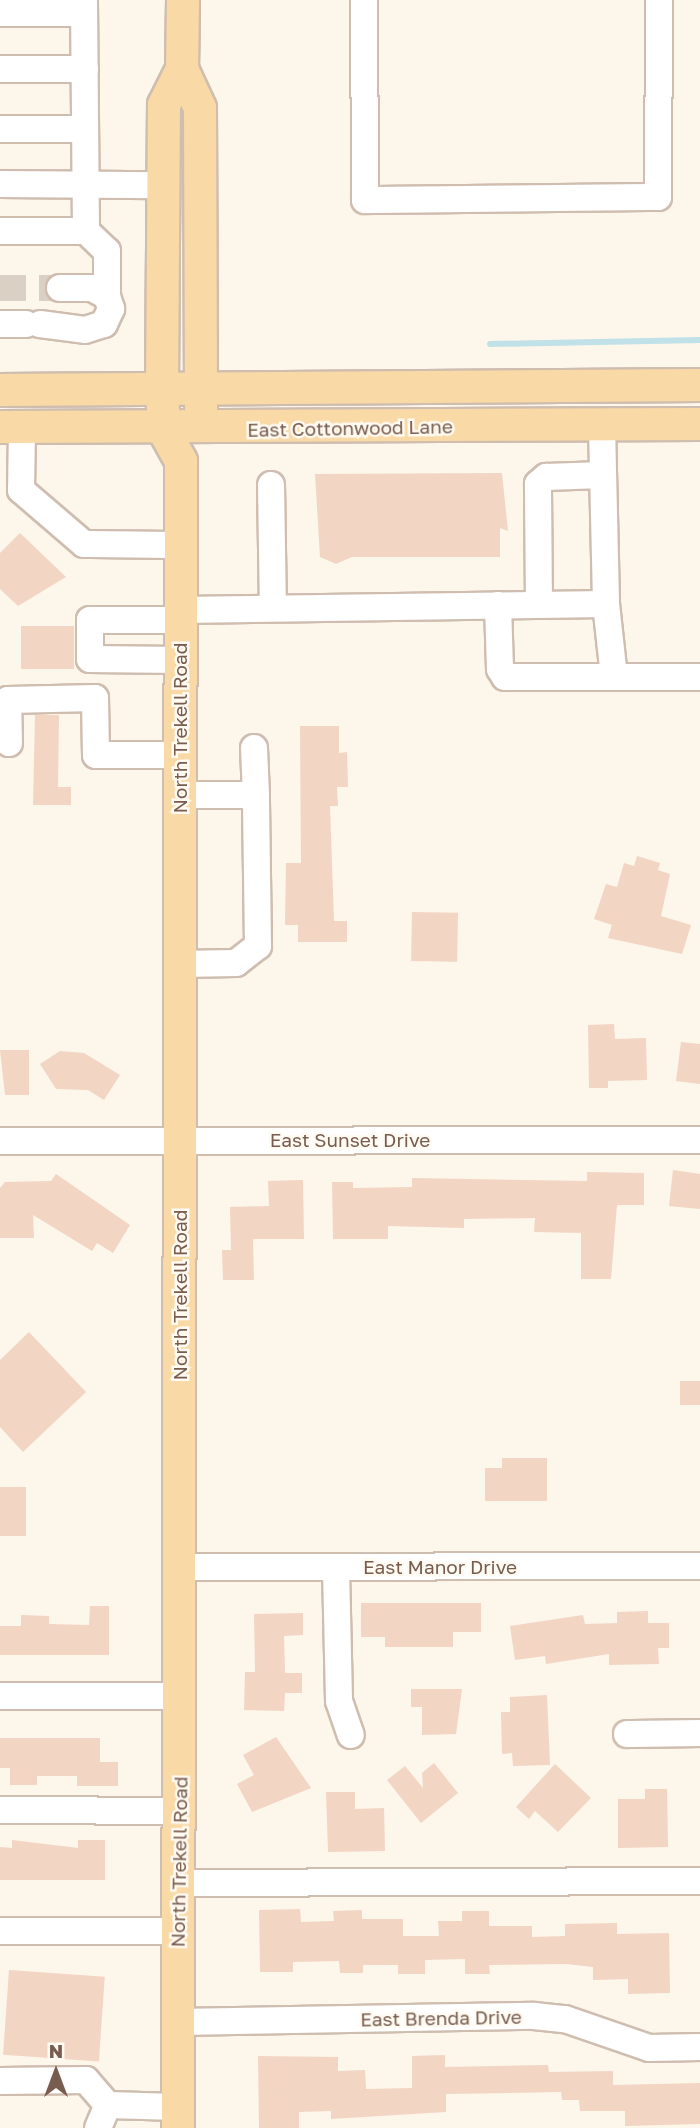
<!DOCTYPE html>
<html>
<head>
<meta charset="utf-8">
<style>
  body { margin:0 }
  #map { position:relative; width:700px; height:2128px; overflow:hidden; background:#fcf6eb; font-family:"Golos Text",sans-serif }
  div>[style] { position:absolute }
  .stream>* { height:6px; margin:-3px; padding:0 3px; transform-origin:3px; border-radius:3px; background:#bfe1e7 }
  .building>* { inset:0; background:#f2d5c3; transform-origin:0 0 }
  .minor-tunnel>* { height:26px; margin-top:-13px; transform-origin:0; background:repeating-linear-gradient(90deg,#dbd0c4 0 26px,transparent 0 39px) }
  .roads { filter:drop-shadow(2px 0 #cfbeb0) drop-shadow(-2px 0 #cfbeb0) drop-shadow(0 2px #cfbeb0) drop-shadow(0 -2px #cfbeb0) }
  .minor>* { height:26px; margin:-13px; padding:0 13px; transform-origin:13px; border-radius:13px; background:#fff }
  .major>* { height:32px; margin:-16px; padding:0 16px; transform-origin:16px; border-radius:16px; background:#f9d9a6 }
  span { translate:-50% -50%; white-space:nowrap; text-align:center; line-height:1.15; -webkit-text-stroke:5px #fffaf2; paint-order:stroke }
  .street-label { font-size:19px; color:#785c4e }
  .north { position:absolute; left:21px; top:2037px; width:70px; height:70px; -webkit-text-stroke:5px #fffaf2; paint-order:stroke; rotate:0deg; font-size:19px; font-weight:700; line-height:28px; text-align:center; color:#785c4e }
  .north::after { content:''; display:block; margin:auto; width:24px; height:32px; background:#785c4e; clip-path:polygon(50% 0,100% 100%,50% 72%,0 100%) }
</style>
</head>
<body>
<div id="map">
  <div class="stream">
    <div style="left:490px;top:344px;width:210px;rotate:-1.1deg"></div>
  </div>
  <div class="building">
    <div style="clip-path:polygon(502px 473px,508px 531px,500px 528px,500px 557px,352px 557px,336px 564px,320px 557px,315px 474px)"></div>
    <div style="clip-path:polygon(20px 533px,66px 577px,18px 606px,0 589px,0 553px)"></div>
    <div style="left:21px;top:626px;width:53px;height:43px"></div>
    <div style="clip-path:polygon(35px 715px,59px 715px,58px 787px,71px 787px,71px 805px,33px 805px)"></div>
    <div style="clip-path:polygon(300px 726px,339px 726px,339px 753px,347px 752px,348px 787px,337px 787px,338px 806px,330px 806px,334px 921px,347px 921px,347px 942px,298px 942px,298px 925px,285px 925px,286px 863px,301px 863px)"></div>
    <div style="clip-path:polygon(637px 856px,660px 863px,658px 870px,670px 874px,661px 916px,691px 925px,682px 954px,608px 938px,612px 925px,594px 919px,606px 884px,617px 887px,624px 863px,634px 866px)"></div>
    <div style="left:412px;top:912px;width:46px;height:49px;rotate:1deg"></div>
    <div style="clip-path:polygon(614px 1024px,615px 1039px,646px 1038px,647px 1080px,608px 1081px,608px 1088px,589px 1088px,588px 1025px)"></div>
    <div style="clip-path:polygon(681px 1042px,700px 1044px,700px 1084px,676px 1081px)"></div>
    <div style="clip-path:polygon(0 1050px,29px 1050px,29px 1095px,5px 1095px)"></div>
    <div style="clip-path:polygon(60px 1051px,84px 1053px,120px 1075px,104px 1100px,88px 1090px,56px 1089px,40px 1064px)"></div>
    <div style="clip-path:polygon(673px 1170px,700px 1174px,700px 1209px,669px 1206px)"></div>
    <div style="clip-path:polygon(587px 1172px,644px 1173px,644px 1205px,617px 1205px,611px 1279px,581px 1279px,581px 1233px,534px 1232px,535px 1218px,464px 1219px,464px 1228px,388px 1226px,388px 1239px,333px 1239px,332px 1182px,353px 1182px,353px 1188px,412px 1187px,412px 1178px,587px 1181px)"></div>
    <div style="clip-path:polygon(56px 1174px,130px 1225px,113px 1253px,97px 1243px,92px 1251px,33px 1215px,34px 1238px,0 1238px,0 1188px,5px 1182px,51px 1181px)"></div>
    <div style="clip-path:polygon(303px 1180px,304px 1239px,253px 1239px,254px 1280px,223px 1280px,222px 1250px,231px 1250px,230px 1207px,269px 1206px,268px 1181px)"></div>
    <div style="clip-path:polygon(29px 1332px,86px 1392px,23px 1452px,0 1427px,0 1360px)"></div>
    <div style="left:700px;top:1381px;width:24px;height:20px;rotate:90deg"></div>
    <div style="clip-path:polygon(502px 1458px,547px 1458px,547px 1501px,485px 1501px,485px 1468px,502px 1468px)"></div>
    <div style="left:0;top:1487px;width:26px;height:49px"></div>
    <div style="clip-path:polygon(361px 1603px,481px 1603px,481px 1632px,453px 1632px,453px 1647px,385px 1647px,385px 1637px,361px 1637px)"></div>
    <div style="clip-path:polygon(90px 1606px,109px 1606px,109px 1655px,0 1655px,0 1626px,21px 1626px,21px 1615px,49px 1616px,49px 1624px,89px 1625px)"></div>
    <div style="clip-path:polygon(648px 1611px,648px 1623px,669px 1623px,669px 1648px,658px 1648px,659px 1664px,609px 1665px,609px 1654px,546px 1664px,545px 1656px,515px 1660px,510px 1626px,583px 1615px,585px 1624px,617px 1623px,617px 1612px)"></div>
    <div style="clip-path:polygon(303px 1613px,303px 1635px,284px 1636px,285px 1673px,302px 1673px,302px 1693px,285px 1693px,284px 1711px,244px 1710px,245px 1672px,255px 1672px,254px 1614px)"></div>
    <div style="clip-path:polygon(411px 1689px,462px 1689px,456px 1734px,422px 1735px,422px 1707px,411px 1707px)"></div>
    <div style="clip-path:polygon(547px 1695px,550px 1765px,513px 1766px,512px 1753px,502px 1754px,501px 1712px,510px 1712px,510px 1697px)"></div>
    <div style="clip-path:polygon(276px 1737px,311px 1788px,252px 1812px,237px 1784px,254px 1775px,243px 1755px)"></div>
    <div style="clip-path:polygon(0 1738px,100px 1738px,100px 1762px,118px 1762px,118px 1786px,77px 1786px,77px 1776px,37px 1776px,37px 1785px,10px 1785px,10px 1768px,0 1768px)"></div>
    <div style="clip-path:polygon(434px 1763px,458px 1793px,421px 1823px,387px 1780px,405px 1766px,423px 1788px,422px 1773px)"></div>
    <div style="clip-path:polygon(555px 1764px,591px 1798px,558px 1832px,535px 1811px,529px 1819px,516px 1807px)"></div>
    <div style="clip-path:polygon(645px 1789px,667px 1789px,668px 1847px,618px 1848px,618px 1799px,645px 1799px)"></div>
    <div style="clip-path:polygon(326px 1792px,355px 1792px,355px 1809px,384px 1808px,385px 1851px,328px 1852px)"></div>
    <div style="clip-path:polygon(12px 1840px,78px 1848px,78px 1840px,105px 1840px,105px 1880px,0 1880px,0 1847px,12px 1848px)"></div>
    <div style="clip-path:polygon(300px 1909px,301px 1922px,334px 1921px,333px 1911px,362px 1910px,362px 1919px,403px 1919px,403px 1936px,439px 1936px,438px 1921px,462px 1921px,462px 1911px,489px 1911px,489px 1926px,532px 1926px,532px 1937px,565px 1936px,565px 1924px,617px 1923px,617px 1934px,669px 1933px,670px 1993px,628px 1994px,628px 1979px,593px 1980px,593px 1967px,566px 1964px,489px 1965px,490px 1974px,465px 1974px,465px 1959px,425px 1960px,425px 1974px,398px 1974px,398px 1965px,363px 1965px,363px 1973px,340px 1973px,339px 1961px,293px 1962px,293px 1972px,260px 1972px,259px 1910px)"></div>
    <div style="left:9px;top:1970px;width:96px;height:85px;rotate:4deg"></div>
    <div style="clip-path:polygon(445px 2055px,445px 2067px,548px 2065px,549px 2072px,613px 2071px,613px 2085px,700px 2083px,700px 2124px,625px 2126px,625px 2111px,580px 2111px,579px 2100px,562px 2100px,561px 2092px,446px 2094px,446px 2112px,331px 2119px,331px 2111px,299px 2112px,299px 2128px,259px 2128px,258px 2056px,338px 2057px,338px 2071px,365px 2070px,366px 2089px,412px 2088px,412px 2056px)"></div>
  </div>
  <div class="minor-tunnel">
    <div style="left:0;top:288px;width:60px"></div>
  </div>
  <div class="roads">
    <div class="minor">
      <div style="left:364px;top:0;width:200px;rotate:89.7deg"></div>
      <div style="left:365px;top:200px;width:293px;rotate:-0.6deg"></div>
      <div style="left:658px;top:197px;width:197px;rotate:-89.7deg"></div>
      <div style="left:0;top:13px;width:84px"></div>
      <div style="left:0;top:69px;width:85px"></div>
      <div style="left:0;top:129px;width:85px"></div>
      <div style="left:0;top:184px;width:163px;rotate:0.4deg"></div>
      <div style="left:0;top:231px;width:86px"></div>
      <div style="left:86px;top:231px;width:231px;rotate:-90.5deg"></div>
      <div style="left:86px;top:231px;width:29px;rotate:44deg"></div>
      <div style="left:107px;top:251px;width:45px;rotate:90deg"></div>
      <div style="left:0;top:324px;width:26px"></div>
      <div style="left:40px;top:324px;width:45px;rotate:7.6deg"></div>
      <div style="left:85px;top:330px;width:20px;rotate:-18deg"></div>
      <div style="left:104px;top:324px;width:17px;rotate:-65deg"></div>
      <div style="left:111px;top:309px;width:14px;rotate:-107deg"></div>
      <div style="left:107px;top:296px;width:17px;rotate:-152deg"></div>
      <div style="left:92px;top:288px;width:32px;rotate:180deg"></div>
      <div style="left:602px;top:426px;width:178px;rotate:88.7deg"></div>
      <div style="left:22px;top:428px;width:62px;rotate:90.9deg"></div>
      <div style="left:21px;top:490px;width:83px;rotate:40.6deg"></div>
      <div style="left:84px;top:544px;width:97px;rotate:0.6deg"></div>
      <div style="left:271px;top:485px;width:123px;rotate:89.1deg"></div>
      <div style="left:498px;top:605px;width:64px;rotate:88.2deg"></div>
      <div style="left:500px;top:669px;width:9px;rotate:58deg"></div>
      <div style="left:505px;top:677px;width:109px"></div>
      <div style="left:539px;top:605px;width:121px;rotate:-90.5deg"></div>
      <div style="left:538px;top:484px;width:11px;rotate:-41deg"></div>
      <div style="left:546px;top:477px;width:57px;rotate:-2deg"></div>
      <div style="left:181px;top:610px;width:425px;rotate:-0.8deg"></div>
      <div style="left:606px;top:604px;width:73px;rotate:83.7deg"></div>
      <div style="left:614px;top:677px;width:86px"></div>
      <div style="left:181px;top:620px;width:91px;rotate:180deg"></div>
      <div style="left:90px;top:620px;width:39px;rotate:90deg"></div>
      <div style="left:90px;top:659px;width:91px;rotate:0.6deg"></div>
      <div style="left:9px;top:743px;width:43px;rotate:-91.3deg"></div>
      <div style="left:8px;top:700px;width:87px;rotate:-1.3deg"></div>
      <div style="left:95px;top:698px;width:57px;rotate:89deg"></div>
      <div style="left:96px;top:755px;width:85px"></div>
      <div style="left:254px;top:748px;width:47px;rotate:87.6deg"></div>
      <div style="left:180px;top:964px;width:56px;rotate:-1deg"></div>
      <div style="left:236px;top:963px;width:28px;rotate:-38deg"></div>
      <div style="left:258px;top:946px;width:151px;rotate:-90.8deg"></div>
      <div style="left:256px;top:795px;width:76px;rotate:180deg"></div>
      <div style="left:0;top:1141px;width:700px;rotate:-0.08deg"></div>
      <div style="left:180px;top:1567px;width:520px;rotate:-0.11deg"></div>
      <div style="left:336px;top:1568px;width:133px;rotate:88.7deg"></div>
      <div style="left:339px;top:1701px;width:36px;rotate:71deg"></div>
      <div style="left:0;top:1696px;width:180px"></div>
      <div style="left:627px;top:1734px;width:73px;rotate:-0.8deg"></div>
      <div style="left:0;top:1810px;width:179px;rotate:0.3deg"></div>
      <div style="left:179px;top:1883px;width:521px;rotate:-0.22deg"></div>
      <div style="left:0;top:1931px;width:178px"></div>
      <div style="left:178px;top:2022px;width:356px;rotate:-1deg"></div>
      <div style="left:534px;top:2016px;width:31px;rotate:6deg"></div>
      <div style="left:565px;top:2019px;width:89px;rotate:19deg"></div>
      <div style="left:649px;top:2048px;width:51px;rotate:-1.1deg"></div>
      <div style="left:0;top:2081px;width:86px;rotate:-0.7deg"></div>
      <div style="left:86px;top:2080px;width:33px;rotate:49deg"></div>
      <div style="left:108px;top:2105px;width:70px;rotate:1.6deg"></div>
      <div style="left:98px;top:2128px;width:25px;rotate:-67deg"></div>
    </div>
    <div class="major">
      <div style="left:183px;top:0;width:69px;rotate:90.8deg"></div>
      <div style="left:182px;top:69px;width:43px;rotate:65.2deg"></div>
      <div style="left:200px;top:108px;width:301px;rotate:89.8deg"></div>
      <div style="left:0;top:390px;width:700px;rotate:-0.41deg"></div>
      <div style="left:0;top:427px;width:700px;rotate:-0.25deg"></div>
      <div style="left:178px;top:2128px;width:1667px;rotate:-89.9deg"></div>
      <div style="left:181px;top:461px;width:35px;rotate:-119deg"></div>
      <div style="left:164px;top:430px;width:41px;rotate:-92.8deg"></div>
      <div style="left:162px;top:389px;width:284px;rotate:-89.6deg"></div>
      <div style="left:164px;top:105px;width:40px;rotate:-63.4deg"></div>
    </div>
  </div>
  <div class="street-label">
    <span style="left:350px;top:428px;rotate:-1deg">East Cottonwood Lane</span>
    <span style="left:180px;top:728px;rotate:-90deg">North Trekell Road</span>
    <span style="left:350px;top:1140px">East Sunset Drive</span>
    <span style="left:180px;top:1295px;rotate:-90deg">North Trekell Road</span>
    <span style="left:440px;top:1567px">East Manor Drive</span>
    <span style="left:179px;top:1862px;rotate:-89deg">North Trekell Road</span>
    <span style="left:441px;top:2018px;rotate:-1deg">East Brenda Drive</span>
  </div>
  <div class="north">N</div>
</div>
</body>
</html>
